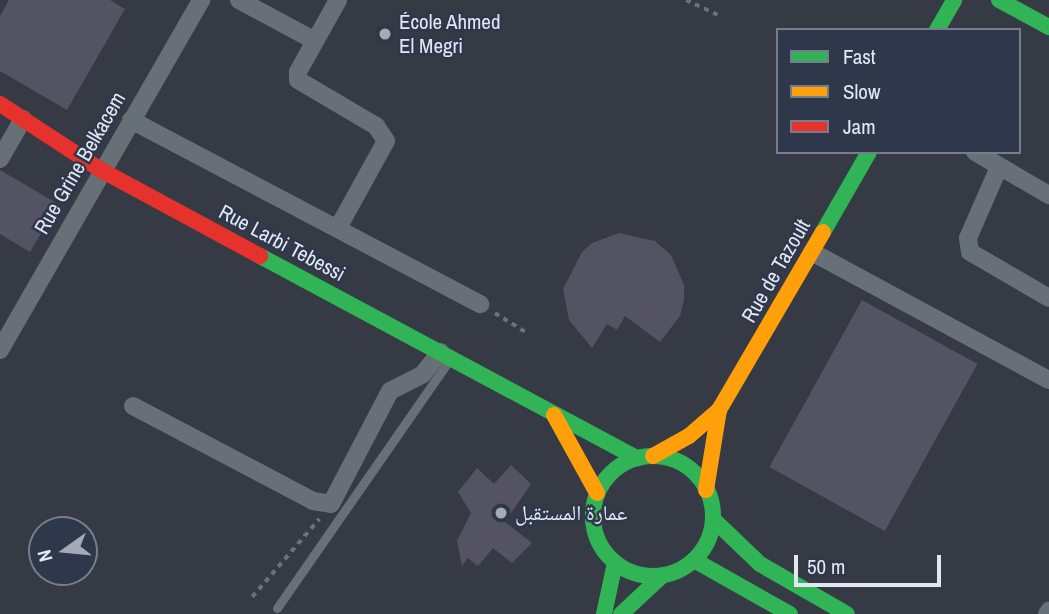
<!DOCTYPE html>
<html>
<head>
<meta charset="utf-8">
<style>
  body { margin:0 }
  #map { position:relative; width:1049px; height:614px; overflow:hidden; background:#353a45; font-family:"Archivo Narrow","Noto Naskh Arabic",sans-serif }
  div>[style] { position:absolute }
  .building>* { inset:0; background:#535364; transform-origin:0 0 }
  .path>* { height:3.5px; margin-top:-1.75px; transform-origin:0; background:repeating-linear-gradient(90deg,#6b7178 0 5px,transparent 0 10px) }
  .lane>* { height:9px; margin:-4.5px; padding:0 4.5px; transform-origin:4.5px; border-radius:4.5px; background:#677076 }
  .street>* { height:18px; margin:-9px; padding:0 9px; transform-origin:9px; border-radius:9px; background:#677076 }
  .fast>* { height:16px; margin:-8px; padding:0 8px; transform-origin:8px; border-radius:8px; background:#30b455 }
  .fast>.ring { margin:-8px; padding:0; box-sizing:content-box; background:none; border:16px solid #30b455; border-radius:50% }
  .slow>* { height:16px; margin:-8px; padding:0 8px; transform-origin:8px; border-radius:8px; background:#ff9f0a }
  .jam>* { height:16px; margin:-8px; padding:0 8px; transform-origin:8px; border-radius:8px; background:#e5322d }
  .dots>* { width:19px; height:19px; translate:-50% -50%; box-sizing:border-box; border:4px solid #2f384b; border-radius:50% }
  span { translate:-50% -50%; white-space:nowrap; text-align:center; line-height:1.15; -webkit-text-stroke:5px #2f384b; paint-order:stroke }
  .poi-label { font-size:21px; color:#e1e7f3 }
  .left { translate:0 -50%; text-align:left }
  .street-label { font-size:21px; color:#e1e7f3 }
  .legend { position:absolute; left:776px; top:28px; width:245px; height:126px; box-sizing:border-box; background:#2f384b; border:2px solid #767e8e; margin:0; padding:9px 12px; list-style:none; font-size:21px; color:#e1e7f3 }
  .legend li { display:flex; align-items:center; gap:14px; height:35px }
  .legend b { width:35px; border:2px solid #767e8e }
  .north { position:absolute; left:28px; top:516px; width:70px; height:70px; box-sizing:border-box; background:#2f384b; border:2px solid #767e8e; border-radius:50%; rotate:255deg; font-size:19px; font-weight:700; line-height:28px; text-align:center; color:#e1e7f3 }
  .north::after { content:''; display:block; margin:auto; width:24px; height:32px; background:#a5aab6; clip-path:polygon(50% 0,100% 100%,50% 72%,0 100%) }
  .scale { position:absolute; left:794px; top:555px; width:147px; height:32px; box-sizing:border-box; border:4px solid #e1e7f3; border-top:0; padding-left:9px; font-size:21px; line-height:24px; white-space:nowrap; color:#e1e7f3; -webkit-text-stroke:5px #2f384b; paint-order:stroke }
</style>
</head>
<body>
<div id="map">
  <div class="building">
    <div style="clip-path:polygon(9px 0,110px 0,125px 9px,67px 110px,0 71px,0 16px)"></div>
    <div style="clip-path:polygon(0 170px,58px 204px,30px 252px,0 234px)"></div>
    <div style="clip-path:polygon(619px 233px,655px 241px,671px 255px,684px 285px,684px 300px,680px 316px,660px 342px,625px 316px,617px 330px,607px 324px,592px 348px,569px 320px,563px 289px,582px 252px,592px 243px)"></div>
    <div style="left:862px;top:300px;width:132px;height:191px;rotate:29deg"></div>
    <div style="clip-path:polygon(511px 465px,531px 484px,505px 522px,532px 543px,512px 563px,493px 548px,478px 566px,468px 558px,462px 566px,457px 541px,471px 513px,458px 492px,477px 468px,494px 484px)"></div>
  </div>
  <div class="path">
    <div style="left:686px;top:0;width:35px;rotate:25deg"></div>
    <div style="left:495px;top:313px;width:40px;rotate:32deg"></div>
    <div style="left:252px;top:597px;width:103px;rotate:-49.3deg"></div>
  </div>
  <div class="lane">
    <div style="left:277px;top:608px;width:303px;rotate:-55.2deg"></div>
  </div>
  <div class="street">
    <div style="left:239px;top:0;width:86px;rotate:28.3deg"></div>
    <div style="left:338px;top:0;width:82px;rotate:119.1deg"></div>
    <div style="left:298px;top:72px;width:8px;rotate:90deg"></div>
    <div style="left:298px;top:80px;width:91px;rotate:30.5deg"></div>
    <div style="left:376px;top:126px;width:18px;rotate:56deg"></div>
    <div style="left:386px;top:141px;width:99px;rotate:118.9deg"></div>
    <div style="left:131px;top:120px;width:395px;rotate:27.8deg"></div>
    <div style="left:975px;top:152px;width:86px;rotate:30.2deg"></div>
    <div style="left:0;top:159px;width:46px;rotate:-60.1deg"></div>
    <div style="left:999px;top:167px;width:77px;rotate:113.6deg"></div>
    <div style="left:968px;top:238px;width:14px;rotate:82deg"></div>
    <div style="left:970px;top:252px;width:91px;rotate:30.2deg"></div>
    <div style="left:812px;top:252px;width:269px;rotate:28.4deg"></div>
    <div style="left:0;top:350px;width:404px;rotate:-60.1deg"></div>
    <div style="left:133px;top:406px;width:204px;rotate:27.8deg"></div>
    <div style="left:313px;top:501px;width:18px;rotate:9deg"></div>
    <div style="left:331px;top:504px;width:127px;rotate:-62.4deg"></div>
    <div style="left:390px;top:391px;width:37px;rotate:-27deg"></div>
    <div style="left:423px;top:374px;width:28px;rotate:-52deg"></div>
    <div style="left:1047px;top:614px;width:4px;rotate:-56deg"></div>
  </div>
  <div class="fast">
    <div style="left:999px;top:0;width:57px;rotate:28.4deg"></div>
    <div style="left:937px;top:30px;width:34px;rotate:-60deg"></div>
    <div style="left:823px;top:232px;width:92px;rotate:-60.1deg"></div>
    <div style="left:260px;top:256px;width:428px;rotate:28.2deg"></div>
    <div class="ring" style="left:593px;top:456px;width:104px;height:104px"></div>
    <div style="left:713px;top:519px;width:65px;rotate:43.8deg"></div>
    <div style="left:760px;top:564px;width:100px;rotate:29.9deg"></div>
    <div style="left:694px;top:560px;width:110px;rotate:29.4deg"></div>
    <div style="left:604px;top:614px;width:52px;rotate:-77.8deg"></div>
    <div style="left:621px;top:614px;width:57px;rotate:-42.9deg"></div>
  </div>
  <div class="slow">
    <div style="left:554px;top:415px;width:89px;rotate:61.1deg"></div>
    <div style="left:653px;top:456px;width:41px;rotate:-29.1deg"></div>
    <div style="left:689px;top:436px;width:40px;rotate:-41deg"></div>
    <div style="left:706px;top:490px;width:81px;rotate:-80.8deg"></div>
    <div style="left:719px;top:410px;width:206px;rotate:-59.7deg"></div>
  </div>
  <div class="jam">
    <div style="left:0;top:104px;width:121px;rotate:33.2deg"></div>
    <div style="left:101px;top:170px;width:181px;rotate:28.4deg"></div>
  </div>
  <div class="dots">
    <div style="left:385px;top:34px;background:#a5aab6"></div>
    <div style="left:501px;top:513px;background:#a5aab6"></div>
  </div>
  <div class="poi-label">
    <span class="left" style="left:399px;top:34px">École Ahmed<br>El Megri</span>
    <span class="left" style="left:515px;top:513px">عمارة المستقبل</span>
  </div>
  <div class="street-label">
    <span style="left:80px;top:163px;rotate:-60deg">Rue Grine Belkacem</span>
    <span style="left:282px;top:243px;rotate:28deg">Rue Larbi Tebessi</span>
    <span style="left:776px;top:271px;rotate:-60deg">Rue de Tazoult</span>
  </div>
  <ul class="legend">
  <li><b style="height:9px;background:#30b455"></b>Fast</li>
  <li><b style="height:9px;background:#ff9f0a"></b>Slow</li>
  <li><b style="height:9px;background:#e5322d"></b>Jam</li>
  </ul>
  <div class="north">N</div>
  <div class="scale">50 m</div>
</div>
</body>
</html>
